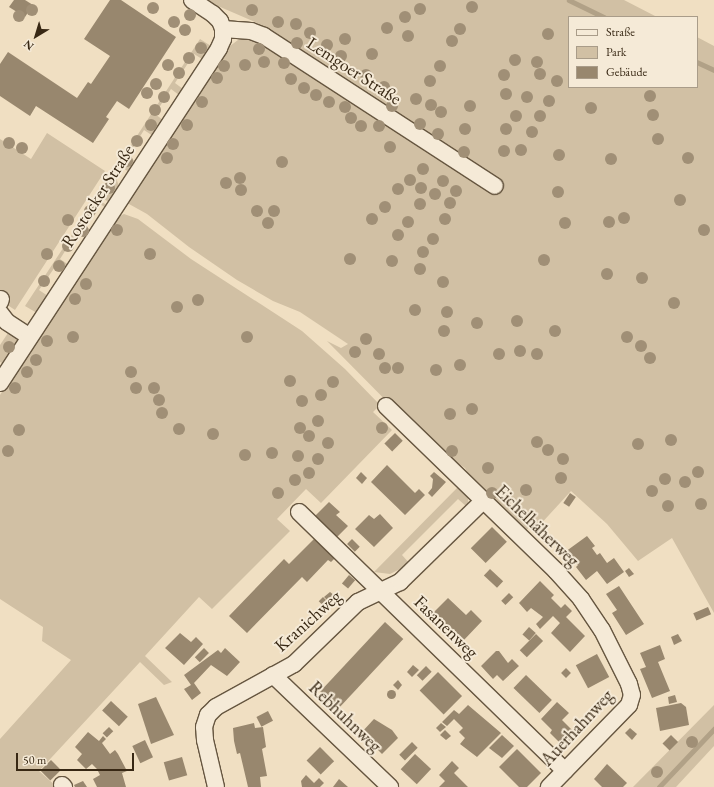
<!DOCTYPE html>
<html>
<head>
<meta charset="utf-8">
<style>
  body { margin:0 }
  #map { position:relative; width:714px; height:787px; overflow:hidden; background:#f0dfc2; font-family:"EB Garamond",serif }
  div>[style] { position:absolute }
  .green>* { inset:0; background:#d1c0a4 }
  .stream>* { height:4.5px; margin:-2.25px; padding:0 2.25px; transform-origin:2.25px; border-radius:2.25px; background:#b1a187 }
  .building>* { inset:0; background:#98876e; transform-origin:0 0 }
  .round { border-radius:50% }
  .roads { filter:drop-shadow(1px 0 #665640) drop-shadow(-1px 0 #665640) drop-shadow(0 1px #665640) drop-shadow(0 -1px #665640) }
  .minor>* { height:16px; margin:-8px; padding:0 8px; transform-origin:8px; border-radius:8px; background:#f5ead7 }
  .trees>* { width:12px; height:12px; margin:-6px; border-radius:50%; background:#a08f76 }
  span { translate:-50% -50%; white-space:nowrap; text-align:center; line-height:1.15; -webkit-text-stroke:4px #f5ead7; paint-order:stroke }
  .street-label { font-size:18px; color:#382814 }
  .legend { position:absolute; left:568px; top:16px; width:130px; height:72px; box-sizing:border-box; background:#f5ead7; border:1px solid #a99c89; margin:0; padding:5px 7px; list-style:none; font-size:12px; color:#382814 }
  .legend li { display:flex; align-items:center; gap:8px; height:20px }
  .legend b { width:20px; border:1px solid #a99c89 }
  .north { position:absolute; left:16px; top:16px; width:40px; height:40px; -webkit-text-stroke:3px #f5ead7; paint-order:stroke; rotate:218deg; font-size:11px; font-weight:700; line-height:16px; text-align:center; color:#382814 }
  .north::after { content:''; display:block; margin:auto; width:14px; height:18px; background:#382814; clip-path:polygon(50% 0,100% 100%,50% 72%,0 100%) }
  .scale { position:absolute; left:16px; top:753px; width:118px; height:18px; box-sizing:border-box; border:2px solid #382814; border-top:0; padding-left:5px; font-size:12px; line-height:14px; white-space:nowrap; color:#382814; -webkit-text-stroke:3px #f5ead7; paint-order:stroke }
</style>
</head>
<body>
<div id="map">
  <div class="green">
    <div style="clip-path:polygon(204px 0,624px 0,657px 17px,569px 17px,569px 87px,697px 87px,697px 37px,714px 46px,714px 613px,672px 538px,638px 561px,607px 524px,571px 491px,538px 527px,533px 524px,524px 532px,473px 482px,465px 468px,428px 443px,327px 341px,341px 348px,348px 344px,300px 312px,273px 301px,237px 280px,189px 247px,147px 214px,129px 204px,128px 199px,226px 49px,238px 40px,246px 39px,252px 38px,499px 181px,255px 22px)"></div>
    <div style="clip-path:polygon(200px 39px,211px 46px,202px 59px,194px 54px,175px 83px,183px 89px,179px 95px,171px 89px,155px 114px,163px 120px,153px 136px,144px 130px,128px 156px,136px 162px,129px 172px,118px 165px)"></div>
    <div style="clip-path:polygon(47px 133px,105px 171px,15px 310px,0 300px,0 139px,31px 159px)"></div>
    <div style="clip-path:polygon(111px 175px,116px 178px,119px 186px,110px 203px,98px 195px)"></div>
    <div style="clip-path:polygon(96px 198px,108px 206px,106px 208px,97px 202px,82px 225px,91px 232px,88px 236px,78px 231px,60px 259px,69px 265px,64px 273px,55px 267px,39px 290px,48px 296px,37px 313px,25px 306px)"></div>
    <div style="clip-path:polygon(124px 214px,138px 219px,191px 259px,302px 331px,345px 369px,380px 405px,373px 412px,392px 430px,321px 503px,306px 489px,277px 519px,290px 531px,212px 609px,199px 597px,145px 656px,172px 682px,164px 685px,140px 662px,39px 771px,57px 787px,0 787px,0 739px,71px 660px,42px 641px,43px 627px,0 599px,0 395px,116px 218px)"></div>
    <div style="clip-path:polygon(10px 330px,17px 338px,17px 345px,4px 364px,0 362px,0 345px)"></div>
    <div style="clip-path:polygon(459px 486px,467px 493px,469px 506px,467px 507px,458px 499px,402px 555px,410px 564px,390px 574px,374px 572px)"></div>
    <div style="clip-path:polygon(714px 705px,714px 746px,676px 787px,633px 787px)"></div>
  </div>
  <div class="stream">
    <div style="left:569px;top:0;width:39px;rotate:26deg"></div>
    <div style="left:697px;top:62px;width:19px;rotate:25deg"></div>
    <div style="left:659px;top:787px;width:80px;rotate:-46.5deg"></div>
  </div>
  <div class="building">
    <div style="clip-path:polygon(14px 0,25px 0,33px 5px,25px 17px,9px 7px)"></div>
    <div style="clip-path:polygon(110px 0,121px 0,176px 37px,129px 109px,117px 101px,106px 117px,109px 119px,93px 143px,36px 106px,30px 116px,0 96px,0 64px,8px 52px,77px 98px,88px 82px,91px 84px,110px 56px,84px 39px)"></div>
    <div style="left:395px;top:433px;width:11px;height:15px;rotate:45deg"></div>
    <div style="clip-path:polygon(387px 465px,415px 493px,419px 489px,425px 495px,405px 515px,371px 482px)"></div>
    <div style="clip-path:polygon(361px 472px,367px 478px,362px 484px,356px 478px)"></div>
    <div style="clip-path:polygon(434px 472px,446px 482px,432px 497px,428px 493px,432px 488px,433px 479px,430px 476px)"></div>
    <div style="left:570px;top:493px;width:7px;height:12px;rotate:34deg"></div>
    <div style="clip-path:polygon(329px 502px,340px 512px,336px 515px,348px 526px,337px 537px,315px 516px)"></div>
    <div style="clip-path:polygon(380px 514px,393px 528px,374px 547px,355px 529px,369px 515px,374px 519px)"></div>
    <div style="left:492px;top:527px;width:21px;height:30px;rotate:45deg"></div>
    <div style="clip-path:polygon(587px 536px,595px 546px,592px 548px,597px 555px,600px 553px,607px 563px,614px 558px,624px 572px,607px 584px,597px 571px,586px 580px,576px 567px,578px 565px,565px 552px)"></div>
    <div style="clip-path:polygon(316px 537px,336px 557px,331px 562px,328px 560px,307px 582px,302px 577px,247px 633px,229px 616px,284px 559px,289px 564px)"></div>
    <div style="left:352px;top:539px;width:11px;height:7px;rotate:45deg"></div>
    <div style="clip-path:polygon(629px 568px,634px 574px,629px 577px,625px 571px)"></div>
    <div style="left:490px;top:569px;width:18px;height:9px;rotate:43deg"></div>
    <div style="left:349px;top:575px;width:8px;height:11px;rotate:40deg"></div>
    <div style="clip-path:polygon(540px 581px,554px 595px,551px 598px,561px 608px,565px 604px,572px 611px,566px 617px,585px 636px,570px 652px,551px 633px,560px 623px,553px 616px,540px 629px,536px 624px,543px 617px,531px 608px,527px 612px,519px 603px)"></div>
    <div style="clip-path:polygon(619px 586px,644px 624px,626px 635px,612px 613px,617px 610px,606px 594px)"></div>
    <div style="clip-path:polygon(330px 592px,335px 596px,329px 602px,324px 597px)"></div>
    <div style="left:509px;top:593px;width:6px;height:11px;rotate:45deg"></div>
    <div style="left:323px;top:597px;width:10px;height:6px;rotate:45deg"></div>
    <div style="clip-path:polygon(448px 598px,466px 615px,471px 610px,482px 621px,463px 641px,432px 614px)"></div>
    <div style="left:708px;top:607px;width:8px;height:16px;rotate:67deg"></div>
    <div style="left:385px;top:622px;width:25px;height:95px;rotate:43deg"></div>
    <div style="left:529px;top:627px;width:9px;height:10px;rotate:41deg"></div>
    <div style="clip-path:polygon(180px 633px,191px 642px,196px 637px,203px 644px,184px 665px,165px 648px)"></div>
    <div style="left:536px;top:634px;width:10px;height:23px;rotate:45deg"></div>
    <div style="clip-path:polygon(678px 634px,682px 641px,674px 645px,671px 637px)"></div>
    <div style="clip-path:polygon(660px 645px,665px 659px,658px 662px,670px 691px,652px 698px,640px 669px,646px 667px,640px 653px)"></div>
    <div style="left:204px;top:648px;width:7px;height:13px;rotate:45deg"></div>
    <div style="clip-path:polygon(225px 648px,240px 662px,227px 676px,211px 665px,194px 683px,201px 693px,192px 700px,184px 689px,191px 685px,184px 675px,218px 650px,221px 653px)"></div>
    <div style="clip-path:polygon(496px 651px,499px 651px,508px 663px,512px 659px,519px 666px,503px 681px,497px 675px,493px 679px,481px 666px)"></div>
    <div style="left:597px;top:654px;width:26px;height:24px;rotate:62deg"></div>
    <div style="clip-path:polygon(413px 665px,419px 670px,412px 677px,407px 672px)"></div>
    <div style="left:426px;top:666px;width:8px;height:13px;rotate:45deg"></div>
    <div style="left:566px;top:668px;width:7px;height:7px;rotate:45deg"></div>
    <div style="left:438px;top:672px;width:34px;height:26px;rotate:45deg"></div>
    <div style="left:526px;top:675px;width:36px;height:18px;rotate:44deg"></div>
    <div style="clip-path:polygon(398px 680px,402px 685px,398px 690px,393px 685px)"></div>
    <div class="round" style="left:386.5px;top:689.5px;width:9px;height:9px"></div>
    <div style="clip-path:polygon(675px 695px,677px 702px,669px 704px,668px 697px)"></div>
    <div style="clip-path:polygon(156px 697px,174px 735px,151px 744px,138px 704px)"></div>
    <div style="left:111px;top:701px;width:23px;height:13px;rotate:43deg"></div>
    <div style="clip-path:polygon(557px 702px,569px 713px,562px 720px,578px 736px,566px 749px,550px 733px,552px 730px,541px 719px)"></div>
    <div style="clip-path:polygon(681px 703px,686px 707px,689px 725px,660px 731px,656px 708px)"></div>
    <div style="clip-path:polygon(468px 705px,501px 733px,477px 757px,460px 744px,465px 738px,459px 732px,463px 728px,454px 719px,447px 726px,442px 722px,454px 710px,459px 714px)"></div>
    <div style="left:268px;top:711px;width:11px;height:13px;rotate:63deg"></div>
    <div style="clip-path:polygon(374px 719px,392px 730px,398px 738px,382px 754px,361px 733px)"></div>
    <div style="clip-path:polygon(254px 723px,255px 728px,263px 727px,266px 747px,262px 749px,267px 776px,260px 777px,261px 787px,248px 787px,240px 753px,237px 754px,234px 741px,233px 728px)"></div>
    <div style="clip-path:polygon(441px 723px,446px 727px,440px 732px,436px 728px)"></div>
    <div style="left:109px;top:727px;width:6px;height:9px;rotate:45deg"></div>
    <div style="clip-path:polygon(630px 728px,637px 734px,632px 740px,625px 733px)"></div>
    <div style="clip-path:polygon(445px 730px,451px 736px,446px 740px,440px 735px)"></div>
    <div style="clip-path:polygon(88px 732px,99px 741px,103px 736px,106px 739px,102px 743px,110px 754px,115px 750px,118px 754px,127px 771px,122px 773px,126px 787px,97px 787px,93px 779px,100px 775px,97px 769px,92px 764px,86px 769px,77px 760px,82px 754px,75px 747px)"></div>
    <div style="clip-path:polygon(502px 735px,514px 746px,502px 758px,489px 748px)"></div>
    <div style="left:671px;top:735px;width:10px;height:12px;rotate:45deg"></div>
    <div style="left:145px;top:740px;width:19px;height:14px;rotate:65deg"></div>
    <div style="left:412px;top:742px;width:8px;height:18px;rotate:45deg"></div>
    <div style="left:320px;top:747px;width:20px;height:19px;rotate:45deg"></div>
    <div style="clip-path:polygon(517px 749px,541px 773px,527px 787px,519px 787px,499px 767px)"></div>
    <div style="left:415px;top:754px;width:22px;height:21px;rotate:43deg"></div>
    <div style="left:182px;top:757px;width:19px;height:19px;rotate:74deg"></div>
    <div style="left:51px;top:760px;width:14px;height:15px;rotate:45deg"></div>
    <div style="clip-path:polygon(452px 761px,459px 768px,454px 773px,468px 787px,439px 787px,445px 781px,439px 775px)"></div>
    <div style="clip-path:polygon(607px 764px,627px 783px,623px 787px,602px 787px,594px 779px)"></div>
    <div style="clip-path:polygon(306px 775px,314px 783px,319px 778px,324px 783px,320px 787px,302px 787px,301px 781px)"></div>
    <div style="clip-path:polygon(339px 779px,348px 787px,333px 787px)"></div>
    <div style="clip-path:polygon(83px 781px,87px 787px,75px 787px,74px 785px)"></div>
  </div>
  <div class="roads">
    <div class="minor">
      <div style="left:192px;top:0;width:25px;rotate:34deg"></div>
      <div style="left:213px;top:14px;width:10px;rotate:45deg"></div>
      <div style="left:220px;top:21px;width:9px;rotate:69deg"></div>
      <div style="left:223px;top:29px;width:28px;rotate:4deg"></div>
      <div style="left:251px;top:31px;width:14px;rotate:21deg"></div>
      <div style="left:264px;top:36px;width:275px;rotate:33deg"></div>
      <div style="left:0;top:302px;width:3px;rotate:-72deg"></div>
      <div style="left:0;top:313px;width:11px;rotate:52deg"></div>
      <div style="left:7px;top:322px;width:27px;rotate:33deg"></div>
      <div style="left:0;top:383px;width:400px;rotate:-56.8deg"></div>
      <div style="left:219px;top:48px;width:10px;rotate:-66deg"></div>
      <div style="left:223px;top:39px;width:10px;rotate:-90deg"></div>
      <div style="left:386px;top:406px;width:237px;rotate:44.1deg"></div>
      <div style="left:556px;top:571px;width:38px;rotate:48deg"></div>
      <div style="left:581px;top:599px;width:37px;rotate:56deg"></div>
      <div style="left:602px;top:630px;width:60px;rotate:63.4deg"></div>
      <div style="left:629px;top:684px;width:11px;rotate:75deg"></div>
      <div style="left:632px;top:695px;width:10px;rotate:107deg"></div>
      <div style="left:629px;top:705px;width:115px;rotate:134.3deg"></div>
      <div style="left:299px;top:512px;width:371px;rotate:44.2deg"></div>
      <div style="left:273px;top:675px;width:162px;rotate:43.7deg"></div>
      <div style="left:62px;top:785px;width:3px;rotate:45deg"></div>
      <div style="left:216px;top:787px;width:48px;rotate:-103.2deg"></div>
      <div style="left:205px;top:740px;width:13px;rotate:-94deg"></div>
      <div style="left:204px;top:727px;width:13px;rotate:-72deg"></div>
      <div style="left:208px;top:715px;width:11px;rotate:-45deg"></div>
      <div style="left:216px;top:707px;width:89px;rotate:-28.9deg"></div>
      <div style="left:294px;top:664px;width:89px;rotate:-44.1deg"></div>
      <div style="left:358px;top:602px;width:47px;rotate:-25.5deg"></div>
      <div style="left:400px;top:582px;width:116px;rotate:-44.3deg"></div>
    </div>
  </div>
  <div class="trees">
    <div style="left:472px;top:7px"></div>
    <div style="left:153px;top:8px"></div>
    <div style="left:420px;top:9px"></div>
    <div style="left:32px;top:10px"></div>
    <div style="left:252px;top:10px"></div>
    <div style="left:190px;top:15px"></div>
    <div style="left:19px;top:16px"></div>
    <div style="left:405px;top:17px"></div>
    <div style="left:174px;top:22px"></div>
    <div style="left:278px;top:22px"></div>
    <div style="left:296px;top:24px"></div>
    <div style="left:387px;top:28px"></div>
    <div style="left:460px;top:29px"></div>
    <div style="left:185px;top:30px"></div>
    <div style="left:310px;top:33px"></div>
    <div style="left:548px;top:34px"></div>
    <div style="left:408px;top:36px"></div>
    <div style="left:345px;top:39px"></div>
    <div style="left:452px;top:41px"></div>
    <div style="left:297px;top:43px"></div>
    <div style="left:327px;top:45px"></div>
    <div style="left:201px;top:48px"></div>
    <div style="left:259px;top:49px"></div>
    <div style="left:372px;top:54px"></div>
    <div style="left:341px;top:56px"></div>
    <div style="left:189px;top:58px"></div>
    <div style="left:515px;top:60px"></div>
    <div style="left:264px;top:62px"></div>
    <div style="left:537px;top:62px"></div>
    <div style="left:284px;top:63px"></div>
    <div style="left:168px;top:65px"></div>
    <div style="left:245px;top:65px"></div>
    <div style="left:224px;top:66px"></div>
    <div style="left:440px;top:66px"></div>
    <div style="left:179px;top:73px"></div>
    <div style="left:540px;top:74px"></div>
    <div style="left:366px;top:75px"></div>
    <div style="left:504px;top:75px"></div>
    <div style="left:217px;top:78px"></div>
    <div style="left:291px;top:79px"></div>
    <div style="left:430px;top:81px"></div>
    <div style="left:557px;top:81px"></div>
    <div style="left:156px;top:84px"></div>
    <div style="left:384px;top:87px"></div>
    <div style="left:304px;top:88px"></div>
    <div style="left:147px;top:93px"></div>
    <div style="left:506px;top:94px"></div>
    <div style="left:316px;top:95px"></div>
    <div style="left:650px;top:96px"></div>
    <div style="left:164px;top:97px"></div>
    <div style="left:527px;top:97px"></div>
    <div style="left:416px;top:99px"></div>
    <div style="left:549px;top:101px"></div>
    <div style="left:202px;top:102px"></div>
    <div style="left:329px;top:102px"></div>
    <div style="left:431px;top:105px"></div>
    <div style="left:392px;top:106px"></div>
    <div style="left:470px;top:106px"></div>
    <div style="left:345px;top:107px"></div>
    <div style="left:591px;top:108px"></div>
    <div style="left:155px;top:110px"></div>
    <div style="left:441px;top:112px"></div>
    <div style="left:653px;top:115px"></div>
    <div style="left:516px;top:116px"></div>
    <div style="left:540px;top:116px"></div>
    <div style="left:351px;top:118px"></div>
    <div style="left:420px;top:124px"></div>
    <div style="left:151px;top:125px"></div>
    <div style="left:187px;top:125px"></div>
    <div style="left:361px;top:126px"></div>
    <div style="left:379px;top:126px"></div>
    <div style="left:465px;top:129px"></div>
    <div style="left:506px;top:129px"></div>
    <div style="left:532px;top:132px"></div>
    <div style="left:438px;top:134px"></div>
    <div style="left:658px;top:139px"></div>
    <div style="left:137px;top:141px"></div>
    <div style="left:9px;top:143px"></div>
    <div style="left:173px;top:144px"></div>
    <div style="left:390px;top:147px"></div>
    <div style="left:22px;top:148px"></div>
    <div style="left:521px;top:150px"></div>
    <div style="left:504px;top:151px"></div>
    <div style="left:464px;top:152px"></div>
    <div style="left:559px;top:155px"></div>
    <div style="left:167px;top:158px"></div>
    <div style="left:688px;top:158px"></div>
    <div style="left:611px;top:159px"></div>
    <div style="left:127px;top:161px"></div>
    <div style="left:282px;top:162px"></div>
    <div style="left:423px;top:169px"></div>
    <div style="left:240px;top:178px"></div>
    <div style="left:410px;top:180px"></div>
    <div style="left:443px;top:181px"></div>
    <div style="left:226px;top:183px"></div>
    <div style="left:109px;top:188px"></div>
    <div style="left:421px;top:188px"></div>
    <div style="left:398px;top:189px"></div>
    <div style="left:241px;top:190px"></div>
    <div style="left:456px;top:191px"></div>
    <div style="left:558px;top:192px"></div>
    <div style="left:435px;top:194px"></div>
    <div style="left:680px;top:200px"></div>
    <div style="left:450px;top:203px"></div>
    <div style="left:420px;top:204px"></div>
    <div style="left:385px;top:207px"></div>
    <div style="left:90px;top:211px"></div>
    <div style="left:257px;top:211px"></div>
    <div style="left:274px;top:211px"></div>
    <div style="left:624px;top:218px"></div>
    <div style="left:372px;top:219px"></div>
    <div style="left:445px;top:219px"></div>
    <div style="left:68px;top:220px"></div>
    <div style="left:408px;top:222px"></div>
    <div style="left:609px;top:222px"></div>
    <div style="left:268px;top:223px"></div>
    <div style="left:565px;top:223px"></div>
    <div style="left:117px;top:230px"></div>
    <div style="left:704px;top:230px"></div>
    <div style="left:83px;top:231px"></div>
    <div style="left:398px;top:235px"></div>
    <div style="left:433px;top:239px"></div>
    <div style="left:68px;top:246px"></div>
    <div style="left:423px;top:252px"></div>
    <div style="left:47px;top:254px"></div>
    <div style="left:150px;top:254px"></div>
    <div style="left:350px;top:259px"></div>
    <div style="left:544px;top:260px"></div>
    <div style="left:392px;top:261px"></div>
    <div style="left:59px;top:266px"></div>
    <div style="left:420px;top:269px"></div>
    <div style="left:607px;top:274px"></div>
    <div style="left:642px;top:278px"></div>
    <div style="left:44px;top:281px"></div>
    <div style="left:443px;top:282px"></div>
    <div style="left:86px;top:284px"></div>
    <div style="left:75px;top:299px"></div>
    <div style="left:198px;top:300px"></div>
    <div style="left:674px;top:303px"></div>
    <div style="left:177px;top:307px"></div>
    <div style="left:415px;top:310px"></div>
    <div style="left:447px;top:312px"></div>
    <div style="left:517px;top:321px"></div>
    <div style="left:477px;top:323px"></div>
    <div style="left:444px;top:331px"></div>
    <div style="left:555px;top:331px"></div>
    <div style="left:73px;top:337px"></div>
    <div style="left:247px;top:337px"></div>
    <div style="left:627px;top:337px"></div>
    <div style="left:366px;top:339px"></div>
    <div style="left:47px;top:341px"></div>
    <div style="left:641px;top:346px"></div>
    <div style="left:9px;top:347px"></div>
    <div style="left:520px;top:351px"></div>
    <div style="left:355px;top:352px"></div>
    <div style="left:379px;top:354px"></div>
    <div style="left:499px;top:354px"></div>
    <div style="left:537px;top:354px"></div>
    <div style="left:650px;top:358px"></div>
    <div style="left:36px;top:360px"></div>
    <div style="left:460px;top:365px"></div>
    <div style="left:385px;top:368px"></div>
    <div style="left:398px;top:368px"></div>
    <div style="left:436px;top:370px"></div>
    <div style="left:27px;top:372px"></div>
    <div style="left:131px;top:372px"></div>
    <div style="left:290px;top:381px"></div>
    <div style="left:333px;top:382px"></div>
    <div style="left:15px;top:388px"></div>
    <div style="left:136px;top:388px"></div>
    <div style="left:154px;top:388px"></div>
    <div style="left:321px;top:395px"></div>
    <div style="left:159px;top:400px"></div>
    <div style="left:302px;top:401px"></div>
    <div style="left:472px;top:409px"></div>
    <div style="left:162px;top:413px"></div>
    <div style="left:450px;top:414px"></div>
    <div style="left:318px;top:421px"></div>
    <div style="left:300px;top:428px"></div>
    <div style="left:382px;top:428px"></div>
    <div style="left:179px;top:429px"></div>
    <div style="left:19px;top:430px"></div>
    <div style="left:213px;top:434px"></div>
    <div style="left:309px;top:436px"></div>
    <div style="left:671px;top:440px"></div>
    <div style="left:537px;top:442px"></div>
    <div style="left:328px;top:443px"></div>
    <div style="left:638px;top:444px"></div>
    <div style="left:548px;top:450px"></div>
    <div style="left:8px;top:451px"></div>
    <div style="left:452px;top:451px"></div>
    <div style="left:272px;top:453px"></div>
    <div style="left:245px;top:455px"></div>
    <div style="left:298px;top:456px"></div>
    <div style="left:318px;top:459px"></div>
    <div style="left:563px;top:459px"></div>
    <div style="left:488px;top:468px"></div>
    <div style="left:698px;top:472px"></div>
    <div style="left:309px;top:473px"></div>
    <div style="left:561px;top:478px"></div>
    <div style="left:665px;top:479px"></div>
    <div style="left:295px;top:480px"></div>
    <div style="left:685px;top:482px"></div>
    <div style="left:526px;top:490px"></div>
    <div style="left:652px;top:491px"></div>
    <div style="left:278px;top:493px"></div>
    <div style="left:492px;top:493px"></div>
    <div style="left:701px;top:504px"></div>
    <div style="left:668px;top:506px"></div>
    <div style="left:692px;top:742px"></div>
    <div style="left:657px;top:772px"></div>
  </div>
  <div class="street-label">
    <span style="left:354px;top:71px;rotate:33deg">Lemgoer Straße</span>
    <span style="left:98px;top:196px;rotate:-57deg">Rostocker Straße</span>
    <span style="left:537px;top:526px;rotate:44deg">Eichelhäherweg</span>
    <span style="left:308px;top:621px;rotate:-42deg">Kranichweg</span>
    <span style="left:446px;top:627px;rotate:44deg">Fasanenweg</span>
    <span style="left:345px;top:717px;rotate:44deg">Rebhuhnweg</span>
    <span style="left:577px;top:728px;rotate:-47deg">Auerhahnweg</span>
  </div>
  <ul class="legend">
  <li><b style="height:5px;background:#f5ead7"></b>Straße</li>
  <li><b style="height:11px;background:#d1c0a4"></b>Park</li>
  <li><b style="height:11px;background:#98876e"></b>Gebäude</li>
  </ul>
  <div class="north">N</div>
  <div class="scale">50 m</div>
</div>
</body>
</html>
